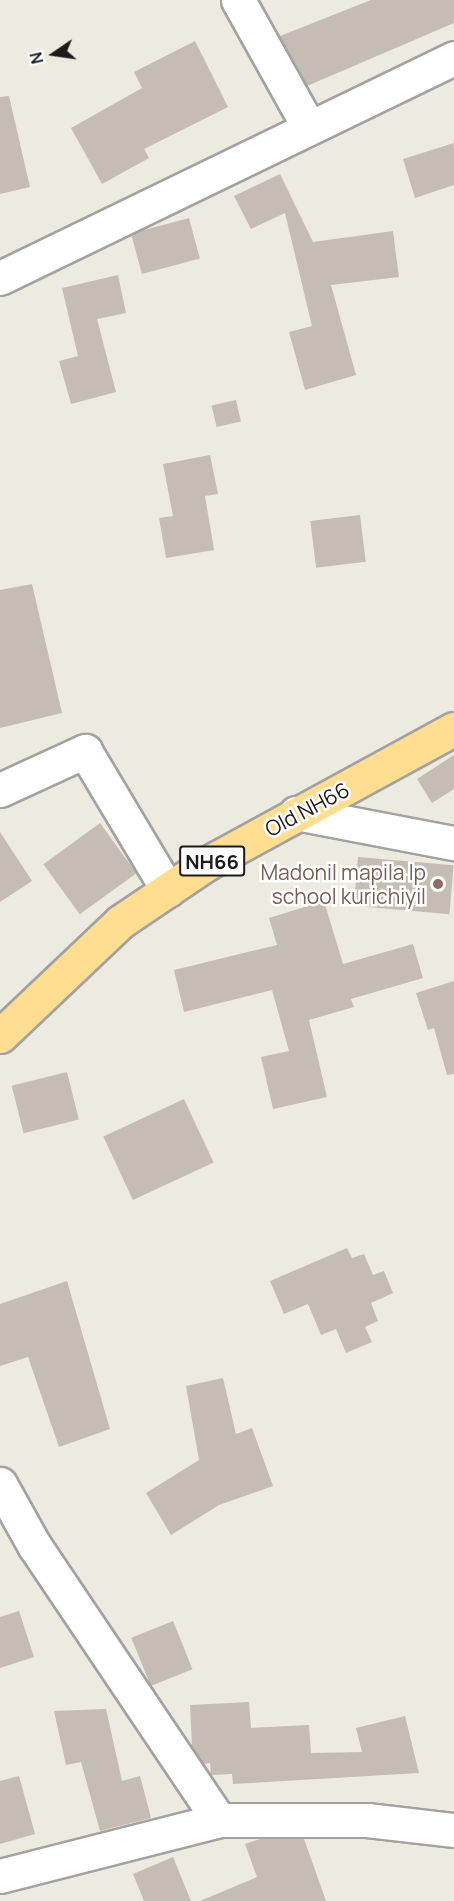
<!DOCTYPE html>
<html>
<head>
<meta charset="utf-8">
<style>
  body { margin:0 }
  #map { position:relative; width:454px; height:1901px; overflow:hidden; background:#edeadf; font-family:Manrope,sans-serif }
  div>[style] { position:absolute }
  .building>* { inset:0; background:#c5bdb3; transform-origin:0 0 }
  .roads { filter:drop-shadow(2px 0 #a2a2a2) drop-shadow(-2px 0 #a2a2a2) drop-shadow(0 2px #a2a2a2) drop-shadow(0 -2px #a2a2a2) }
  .minor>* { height:33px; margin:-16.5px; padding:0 16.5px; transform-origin:16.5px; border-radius:16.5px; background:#fff }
  .primary>* { height:33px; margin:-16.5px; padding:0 16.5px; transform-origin:16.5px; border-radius:16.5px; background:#ffde92 }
  .dots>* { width:16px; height:16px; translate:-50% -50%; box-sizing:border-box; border:3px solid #fff; border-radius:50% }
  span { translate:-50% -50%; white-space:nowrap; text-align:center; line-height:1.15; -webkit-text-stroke:5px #fff; paint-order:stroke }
  .shield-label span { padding:2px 4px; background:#fff; border:2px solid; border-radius:4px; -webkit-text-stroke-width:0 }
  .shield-label { font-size:20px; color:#1b1b1b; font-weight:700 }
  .street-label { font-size:21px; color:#1b1b1b }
  .education-label { font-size:21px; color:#785e54 }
  .right { translate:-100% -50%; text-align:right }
  .north { position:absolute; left:24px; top:24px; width:60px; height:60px; -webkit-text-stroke:4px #fff; paint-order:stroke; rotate:257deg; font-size:16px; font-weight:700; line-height:24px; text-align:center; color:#1b1b1b }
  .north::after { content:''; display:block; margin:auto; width:21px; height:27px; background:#1b1b1b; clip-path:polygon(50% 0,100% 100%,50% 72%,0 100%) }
</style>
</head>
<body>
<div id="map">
  <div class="building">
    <div style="clip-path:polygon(371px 0,454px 0,454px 23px,307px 86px,280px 36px)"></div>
    <div style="clip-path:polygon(195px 41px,228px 107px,144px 149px,149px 158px,102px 184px,71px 128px,142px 88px,134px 72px)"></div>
    <div style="clip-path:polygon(9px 96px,30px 187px,0 194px,0 97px)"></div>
    <div style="clip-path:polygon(454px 143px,454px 185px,415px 198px,403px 159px)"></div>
    <div style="clip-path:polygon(280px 174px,313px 242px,393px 231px,399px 277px,331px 285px,356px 375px,305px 390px,289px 332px,312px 326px,285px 213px,251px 229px,234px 196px)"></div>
    <div style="left:189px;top:218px;width:42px;height:60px;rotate:75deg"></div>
    <div style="clip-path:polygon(118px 275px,126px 313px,97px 319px,116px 392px,71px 404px,59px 361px,78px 356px,62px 288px)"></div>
    <div style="left:236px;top:400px;width:22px;height:25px;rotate:77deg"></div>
    <div style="clip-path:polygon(210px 455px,218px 494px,205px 496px,214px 550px,166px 558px,159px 518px,173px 516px,163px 464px)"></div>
    <div style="left:360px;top:515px;width:47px;height:50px;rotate:83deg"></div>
    <div style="clip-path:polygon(32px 584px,62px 713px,0 728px,0 590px)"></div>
    <div style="clip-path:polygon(454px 755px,454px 789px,432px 803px,417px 779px)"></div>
    <div style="left:100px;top:823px;width:62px;height:70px;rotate:54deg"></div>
    <div style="clip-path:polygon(0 832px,32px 881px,0 902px)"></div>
    <div style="left:358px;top:857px;width:96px;height:49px;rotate:5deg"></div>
    <div style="clip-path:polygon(324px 901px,343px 964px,413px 944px,423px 978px,351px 999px,354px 1007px,309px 1020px,327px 1097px,273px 1109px,261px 1057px,289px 1051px,272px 990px,184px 1012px,174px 970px,277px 945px,269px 918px)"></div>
    <div style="clip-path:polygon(454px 981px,454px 1074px,447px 1075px,434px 1028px,428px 1030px,416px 993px)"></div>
    <div style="left:67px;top:1072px;width:49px;height:57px;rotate:76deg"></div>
    <div style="left:184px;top:1099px;width:70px;height:89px;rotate:65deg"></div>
    <div style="clip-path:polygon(347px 1248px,352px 1258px,364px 1254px,373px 1275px,384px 1271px,393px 1293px,371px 1303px,378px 1321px,365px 1327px,372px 1342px,346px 1353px,336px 1329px,321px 1335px,308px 1304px,284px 1314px,270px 1281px)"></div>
    <div style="clip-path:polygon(67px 1281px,110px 1429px,59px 1447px,28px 1357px,0 1366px,0 1304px)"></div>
    <div style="clip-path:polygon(223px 1378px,236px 1434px,252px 1428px,273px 1486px,219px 1505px,171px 1535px,146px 1493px,199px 1460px,186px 1386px)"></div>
    <div style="clip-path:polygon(19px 1611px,34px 1657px,0 1668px,0 1617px)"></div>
    <div style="left:173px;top:1621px;width:52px;height:45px;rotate:68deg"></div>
    <div style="clip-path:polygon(249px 1702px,251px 1728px,309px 1725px,311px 1753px,362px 1752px,356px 1728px,405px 1716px,419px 1773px,233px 1784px,232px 1774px,211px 1775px,210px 1763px,204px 1764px,192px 1746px,190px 1705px)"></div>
    <div style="clip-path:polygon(106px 1709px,122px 1781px,140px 1776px,151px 1818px,100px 1831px,81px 1762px,66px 1765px,54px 1711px)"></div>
    <div style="clip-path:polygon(19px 1776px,35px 1834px,0 1844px,0 1781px)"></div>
    <div style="clip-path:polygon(260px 1839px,304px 1839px,326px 1901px,200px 1901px,257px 1877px,245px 1844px)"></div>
    <div style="clip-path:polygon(173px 1857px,191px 1901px,144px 1901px,133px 1874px)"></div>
  </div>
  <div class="roads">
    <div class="minor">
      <div style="left:238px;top:0;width:144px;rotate:60.9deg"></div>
      <div style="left:0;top:278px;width:504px;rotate:-25.85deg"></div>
      <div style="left:0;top:790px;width:94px;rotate:-24.6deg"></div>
      <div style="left:85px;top:751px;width:162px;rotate:59.2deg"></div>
      <div style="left:296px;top:813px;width:161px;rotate:10.8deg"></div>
      <div style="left:0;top:1484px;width:70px;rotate:60.9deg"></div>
      <div style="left:34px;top:1545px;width:331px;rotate:56.1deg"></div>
      <div style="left:0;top:1876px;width:226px;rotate:-14.3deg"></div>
      <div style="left:219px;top:1820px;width:148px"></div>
      <div style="left:367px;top:1820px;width:88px;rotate:6.6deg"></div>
    </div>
    <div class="primary">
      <div style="left:0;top:1036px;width:166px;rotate:-43.5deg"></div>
      <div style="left:120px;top:922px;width:104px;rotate:-34deg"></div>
      <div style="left:206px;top:864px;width:282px;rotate:-28.6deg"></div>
    </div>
  </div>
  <div class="dots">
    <div style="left:438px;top:884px;background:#8d6e63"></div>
  </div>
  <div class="shield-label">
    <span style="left:212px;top:861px">NH66</span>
  </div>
  <div class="street-label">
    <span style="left:307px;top:809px;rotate:-28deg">Old NH66</span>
  </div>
  <div class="education-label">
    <span class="right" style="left:426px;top:884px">Madonil mapila lp<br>school kurichiyil</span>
  </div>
  <div class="north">N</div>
</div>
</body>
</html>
